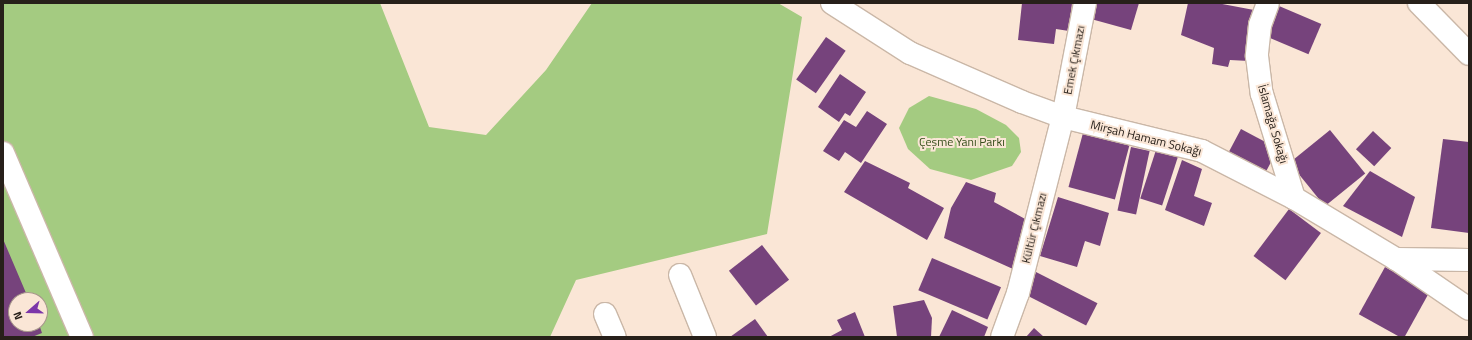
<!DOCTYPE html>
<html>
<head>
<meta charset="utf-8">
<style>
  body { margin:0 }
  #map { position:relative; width:1472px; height:340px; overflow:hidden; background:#fae6d6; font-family:"Titillium Web",sans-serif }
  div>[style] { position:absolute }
  .green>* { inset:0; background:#a4cb81 }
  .building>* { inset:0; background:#76437c; transform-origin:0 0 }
  .roads { filter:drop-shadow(1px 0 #cab7a7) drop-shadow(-1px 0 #cab7a7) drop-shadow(0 1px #cab7a7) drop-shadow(0 -1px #cab7a7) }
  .minor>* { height:22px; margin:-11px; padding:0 11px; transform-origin:11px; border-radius:11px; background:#fff }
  span { translate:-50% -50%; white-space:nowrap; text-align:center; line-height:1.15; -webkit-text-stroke:4px #fae6d6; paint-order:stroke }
  .street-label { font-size:12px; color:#27201a }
  .park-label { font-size:12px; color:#354d1a }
  .frame { position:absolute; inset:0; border:4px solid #27201a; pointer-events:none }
  .north { position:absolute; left:8px; top:292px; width:40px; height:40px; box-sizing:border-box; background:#fae6d6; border:1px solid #a6978b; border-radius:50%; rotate:250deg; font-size:11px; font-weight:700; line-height:16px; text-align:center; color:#27201a }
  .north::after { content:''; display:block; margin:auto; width:14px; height:18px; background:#7c36a9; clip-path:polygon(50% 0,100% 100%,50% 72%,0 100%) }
</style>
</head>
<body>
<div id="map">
  <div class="green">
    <div style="clip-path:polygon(evenodd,3px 3px,380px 3px,429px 127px,486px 135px,546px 70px,592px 3px,778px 3px,802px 17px,767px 234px,576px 280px,550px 337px,3px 337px,3px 3px,16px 300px,40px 300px,40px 324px,16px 324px,16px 300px)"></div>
    <div style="clip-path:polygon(929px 96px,976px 109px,1006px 125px,1019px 138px,1021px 152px,1012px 166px,971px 180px,930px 169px,908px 149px,899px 128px,909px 108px)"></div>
  </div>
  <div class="building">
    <div style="clip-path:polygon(1022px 3px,1072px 3px,1069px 31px,1056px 29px,1054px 44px,1018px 40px)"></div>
    <div style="clip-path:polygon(1096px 3px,1139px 3px,1131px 30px,1091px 19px)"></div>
    <div style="clip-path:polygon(1188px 3px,1217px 3px,1254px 10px,1249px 61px,1230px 60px,1228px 67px,1212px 64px,1214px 48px,1181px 35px)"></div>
    <div style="left:1279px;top:6px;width:46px;height:33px;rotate:23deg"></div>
    <div style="left:826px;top:37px;width:24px;height:52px;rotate:35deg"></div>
    <div style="clip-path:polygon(840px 74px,866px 92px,850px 116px,845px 113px,839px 122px,818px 107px)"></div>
    <div style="clip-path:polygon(867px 111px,887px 124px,861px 163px,845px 152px,839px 161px,823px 151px,844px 120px,856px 127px)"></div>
    <div style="left:1241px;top:129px;width:42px;height:30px;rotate:28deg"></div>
    <div style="left:1330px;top:130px;width:56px;height:52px;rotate:51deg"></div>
    <div style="left:1373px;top:131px;width:25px;height:25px;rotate:43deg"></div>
    <div style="left:1083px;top:133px;width:48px;height:56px;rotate:15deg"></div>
    <div style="clip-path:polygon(1443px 139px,1469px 142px,1469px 233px,1431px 228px)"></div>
    <div style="left:1131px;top:147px;width:19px;height:65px;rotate:12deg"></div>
    <div style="left:1156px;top:150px;width:23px;height:51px;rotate:18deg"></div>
    <div style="clip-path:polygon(1182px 160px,1202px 169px,1194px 196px,1212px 203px,1204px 226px,1165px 210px)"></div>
    <div style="clip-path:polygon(865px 161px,910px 183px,908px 188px,944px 208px,927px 240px,844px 192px)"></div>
    <div style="clip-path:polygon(1370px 171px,1415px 197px,1402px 237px,1343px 206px)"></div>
    <div style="clip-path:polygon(966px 182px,996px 193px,994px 202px,1027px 220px,1013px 269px,944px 238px,951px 208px)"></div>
    <div style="clip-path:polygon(1058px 197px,1109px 213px,1100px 246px,1085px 241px,1077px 267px,1040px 256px)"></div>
    <div style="left:1289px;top:209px;width:40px;height:59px;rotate:37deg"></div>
    <div style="clip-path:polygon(3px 239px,29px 300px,16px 300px,16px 324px,39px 324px,42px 333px,32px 337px,3px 337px)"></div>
    <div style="left:762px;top:245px;width:44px;height:42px;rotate:52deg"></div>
    <div style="left:932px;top:258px;width:75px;height:35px;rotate:23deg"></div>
    <div style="left:1385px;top:267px;width:51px;height:54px;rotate:29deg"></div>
    <div style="left:1036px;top:272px;width:69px;height:25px;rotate:27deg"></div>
    <div style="clip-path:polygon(924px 300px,932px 318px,931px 337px,897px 337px,893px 306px)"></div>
    <div style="clip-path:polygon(952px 310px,988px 327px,984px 337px,939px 337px)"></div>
    <div style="clip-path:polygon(855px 312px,865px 337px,829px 337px,842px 330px,837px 320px)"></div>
    <div style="clip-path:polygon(755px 319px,768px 337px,730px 337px)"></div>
    <div style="clip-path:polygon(1034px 328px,1044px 337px,1026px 337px)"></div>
  </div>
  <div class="roads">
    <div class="minor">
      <div style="left:832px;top:3px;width:93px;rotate:32.7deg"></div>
      <div style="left:910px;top:53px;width:122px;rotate:23.6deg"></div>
      <div style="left:1022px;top:102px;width:44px;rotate:20.1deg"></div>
      <div style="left:1063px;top:117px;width:143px;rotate:13.7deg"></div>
      <div style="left:1202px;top:151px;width:103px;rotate:27.1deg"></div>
      <div style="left:1294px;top:198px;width:119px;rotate:30.9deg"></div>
      <div style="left:1396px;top:259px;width:88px;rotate:34.4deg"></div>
      <div style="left:1268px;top:3px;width:23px;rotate:110deg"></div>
      <div style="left:1260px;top:25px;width:31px;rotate:96deg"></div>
      <div style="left:1257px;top:56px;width:38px;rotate:83deg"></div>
      <div style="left:1262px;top:94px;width:109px;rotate:72.9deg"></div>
      <div style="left:1419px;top:3px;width:71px;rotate:45.6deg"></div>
      <div style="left:3px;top:153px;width:200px;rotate:66.8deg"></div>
      <div style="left:1396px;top:259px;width:73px;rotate:0.8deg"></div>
      <div style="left:680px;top:275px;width:67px;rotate:68deg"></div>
      <div style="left:605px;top:314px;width:25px;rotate:67deg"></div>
      <div style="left:1002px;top:337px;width:47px;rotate:-70deg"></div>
      <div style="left:1018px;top:293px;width:182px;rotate:-75.7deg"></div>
      <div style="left:1063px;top:117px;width:116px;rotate:-79.1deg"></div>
    </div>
  </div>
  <div class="street-label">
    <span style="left:1074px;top:60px;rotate:-79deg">Emek Çıkmazı</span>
    <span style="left:1273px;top:124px;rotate:74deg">İslamağa Sokağı</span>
    <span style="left:1146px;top:138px;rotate:14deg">Mirşah Hamam Sokağı</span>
    <span style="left:1034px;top:228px;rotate:-76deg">Kültür Çıkmazı</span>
  </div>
  <div class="park-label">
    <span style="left:962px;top:142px">Çeşme Yanı Parkı</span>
  </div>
  <div class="frame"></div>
  <div class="north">N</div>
</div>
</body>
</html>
